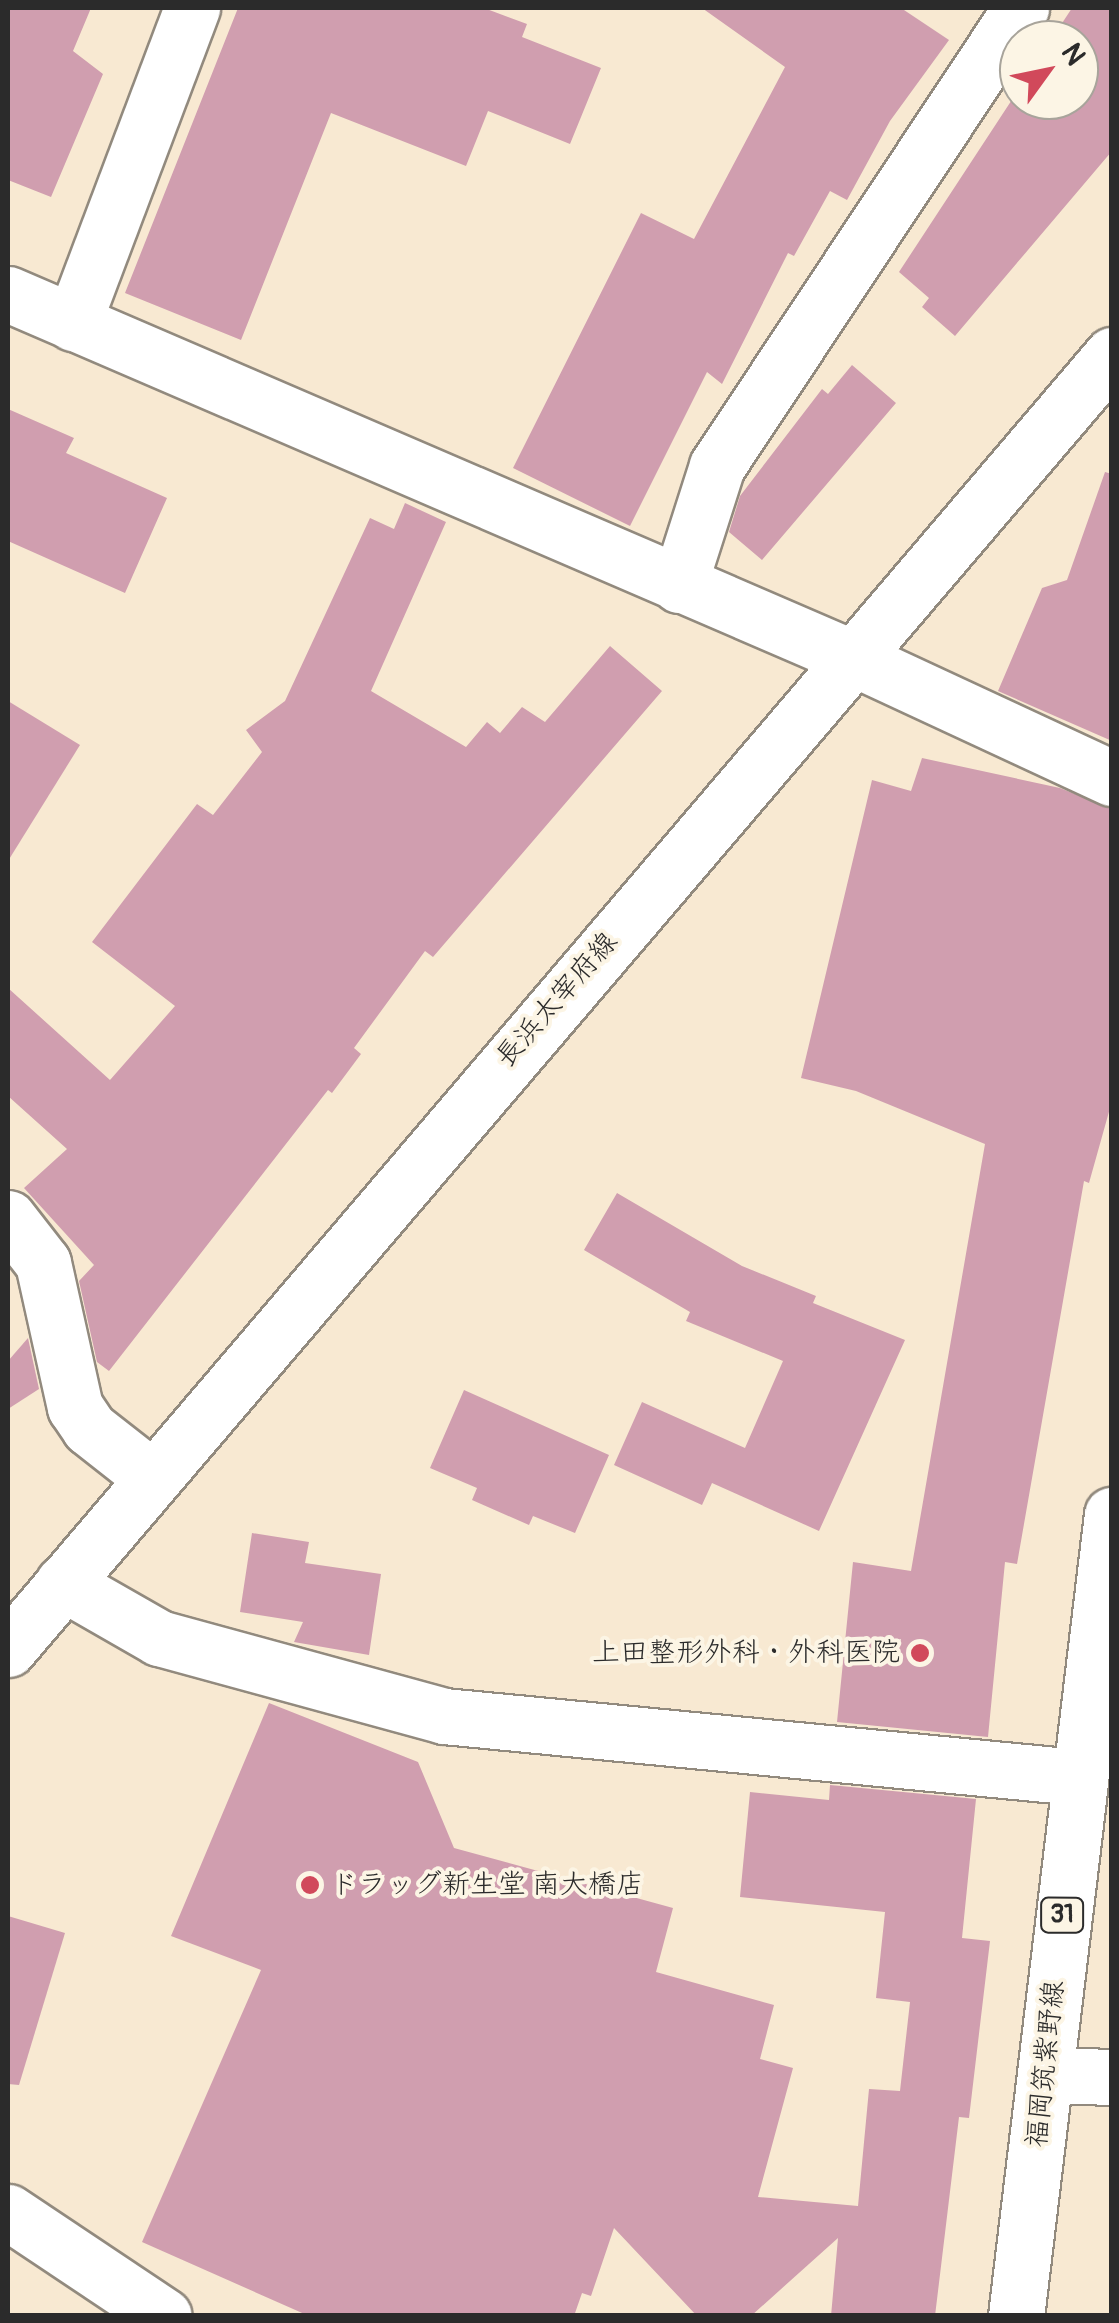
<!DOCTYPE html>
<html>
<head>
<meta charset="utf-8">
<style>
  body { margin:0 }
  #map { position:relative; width:1119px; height:2323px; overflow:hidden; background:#f8e9d2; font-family:Pangolin,"Klee One",sans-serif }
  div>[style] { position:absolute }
  .building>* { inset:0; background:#d09eaf }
  .roads { filter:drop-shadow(2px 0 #928a7e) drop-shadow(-2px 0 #928a7e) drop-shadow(0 2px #928a7e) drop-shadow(0 -2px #928a7e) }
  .street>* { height:55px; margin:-27.5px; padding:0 27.5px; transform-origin:27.5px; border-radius:27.5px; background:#fff }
  .secondary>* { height:55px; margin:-27.5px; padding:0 27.5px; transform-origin:27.5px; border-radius:27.5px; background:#fff }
  .primary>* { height:55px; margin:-27.5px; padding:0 27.5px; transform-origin:27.5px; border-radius:27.5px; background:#fff }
  .dots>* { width:28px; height:28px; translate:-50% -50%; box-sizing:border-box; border:5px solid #fcf5e5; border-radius:50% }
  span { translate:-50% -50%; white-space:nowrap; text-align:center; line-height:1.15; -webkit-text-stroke:8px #fcf5e5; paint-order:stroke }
  .shield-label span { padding:2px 8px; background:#fcf5e5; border:2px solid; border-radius:8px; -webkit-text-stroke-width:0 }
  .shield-label { font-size:25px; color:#2b2b2b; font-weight:700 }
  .street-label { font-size:28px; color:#2b2b2b }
  .poi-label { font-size:28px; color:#2b2b2b }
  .right { translate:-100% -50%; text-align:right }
  .left { translate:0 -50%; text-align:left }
  .frame { position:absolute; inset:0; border:10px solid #2b2b2b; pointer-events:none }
  .north { position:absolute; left:999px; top:20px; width:100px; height:100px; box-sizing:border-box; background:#fcf5e5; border:2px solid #a8a49b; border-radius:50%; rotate:57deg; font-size:28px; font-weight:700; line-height:40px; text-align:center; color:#2b2b2b }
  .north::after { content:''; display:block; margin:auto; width:35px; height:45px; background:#d1495b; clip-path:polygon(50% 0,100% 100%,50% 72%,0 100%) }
</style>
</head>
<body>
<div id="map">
  <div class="building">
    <div style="clip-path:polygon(8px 8px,91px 8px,73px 51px,103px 74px,51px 197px,8px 180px)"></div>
    <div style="clip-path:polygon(238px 8px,484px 8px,527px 24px,522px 37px,601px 68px,570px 144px,488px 111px,466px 166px,331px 113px,241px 340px,125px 293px)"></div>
    <div style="clip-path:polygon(702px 8px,901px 8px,949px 40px,890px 121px,847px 200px,830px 191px,794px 256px,788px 253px,722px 384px,707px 372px,630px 526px,513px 468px,641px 213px,694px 239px,785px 67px)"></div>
    <div style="clip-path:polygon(1072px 8px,1112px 8px,1112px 151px,955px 336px,922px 307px,929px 298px,899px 272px,1019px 89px,1019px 100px,1079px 100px,1079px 40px,1051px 40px)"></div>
    <div style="clip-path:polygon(852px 365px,896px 403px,762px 560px,729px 532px,740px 496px,822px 389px,828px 394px)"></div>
    <div style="clip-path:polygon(8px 409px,74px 438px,66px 453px,167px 498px,125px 593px,8px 541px)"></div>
    <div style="clip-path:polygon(1105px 472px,1112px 474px,1112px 741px,998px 691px,1042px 588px,1067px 580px)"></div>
    <div style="clip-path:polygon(405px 503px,446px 522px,371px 691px,466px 747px,487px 722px,500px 733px,522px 707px,545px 722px,610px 646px,662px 691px,433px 957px,425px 951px,354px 1048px,361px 1054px,332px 1093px,328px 1090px,109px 1371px,97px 1362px,79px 1281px,94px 1265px,24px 1188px,67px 1149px,8px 1096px,8px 988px,110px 1080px,175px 1006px,92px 942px,197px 804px,213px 815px,262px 752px,246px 730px,285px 701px,370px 518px,394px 529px)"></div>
    <div style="clip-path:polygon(8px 701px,80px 745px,8px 861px)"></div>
    <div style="clip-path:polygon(922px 758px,1060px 788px,1112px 809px,1112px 1101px,1089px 1183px,1084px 1181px,1017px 1564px,1005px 1562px,988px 1737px,837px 1722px,853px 1562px,911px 1571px,985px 1144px,856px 1091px,801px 1078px,872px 780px,911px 791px)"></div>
    <div style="clip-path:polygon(617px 1193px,742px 1266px,816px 1296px,813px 1303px,905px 1340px,819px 1531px,712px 1483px,702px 1505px,614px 1465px,642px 1402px,745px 1448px,783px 1361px,686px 1321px,690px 1312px,584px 1250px)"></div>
    <div style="clip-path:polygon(28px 1338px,39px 1389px,8px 1409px,8px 1361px)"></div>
    <div style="clip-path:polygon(464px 1390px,609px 1455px,575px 1533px,533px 1516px,529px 1525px,472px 1500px,477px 1488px,430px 1468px)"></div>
    <div style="clip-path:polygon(252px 1533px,309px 1542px,305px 1563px,381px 1574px,369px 1655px,294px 1642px,303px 1622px,240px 1612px)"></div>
    <div style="clip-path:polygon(269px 1703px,418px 1762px,454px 1848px,673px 1908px,656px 1972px,774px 2005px,760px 2059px,793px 2068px,758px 2197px,858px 2206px,869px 2089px,900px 2091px,910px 2002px,876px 1998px,885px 1912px,740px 1897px,750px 1792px,829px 1800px,830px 1785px,976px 1799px,962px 1938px,990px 1941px,969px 2118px,959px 2117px,935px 2316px,831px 2316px,838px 2238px,751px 2316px,697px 2316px,614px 2228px,591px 2296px,582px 2293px,574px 2316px,309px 2316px,142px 2242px,261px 1970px,171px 1936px)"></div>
    <div style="clip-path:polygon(8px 1916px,65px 1933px,19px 2085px,8px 2084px)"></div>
  </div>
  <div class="roads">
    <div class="street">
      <div style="left:8px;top:294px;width:920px;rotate:23.3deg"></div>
      <div style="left:853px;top:658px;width:285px;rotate:24.9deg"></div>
      <div style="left:73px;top:323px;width:337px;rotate:-69.3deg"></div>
      <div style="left:679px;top:585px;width:125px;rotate:-72.3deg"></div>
      <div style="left:717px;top:466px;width:550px;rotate:-56.43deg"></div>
      <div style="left:8px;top:1218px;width:57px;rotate:52.1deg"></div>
      <div style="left:43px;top:1263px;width:148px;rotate:77.5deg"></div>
      <div style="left:75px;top:1407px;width:25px;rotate:56deg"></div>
      <div style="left:89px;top:1428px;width:78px;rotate:38.2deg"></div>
      <div style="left:63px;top:1583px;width:111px;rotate:29.8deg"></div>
      <div style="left:159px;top:1638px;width:295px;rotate:15.3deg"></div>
      <div style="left:444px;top:1716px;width:635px;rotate:5.51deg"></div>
      <div style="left:1046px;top:2075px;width:66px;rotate:1.7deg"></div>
      <div style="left:8px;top:2212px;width:187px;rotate:33.7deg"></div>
    </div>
    <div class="secondary">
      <div style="left:8px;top:1649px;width:1701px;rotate:-49.53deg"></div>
    </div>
    <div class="primary">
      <div style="left:1016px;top:2316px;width:807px;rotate:-83.17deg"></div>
    </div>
  </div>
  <div class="dots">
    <div style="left:920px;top:1653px;background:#d1495b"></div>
    <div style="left:310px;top:1885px;background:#d1495b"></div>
  </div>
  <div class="shield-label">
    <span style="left:1062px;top:1915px">31</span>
  </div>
  <div class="street-label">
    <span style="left:557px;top:1000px;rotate:-49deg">長浜太宰府線</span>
    <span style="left:1046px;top:2064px;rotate:-84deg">福岡筑紫野線</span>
  </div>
  <div class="poi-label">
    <span class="right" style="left:900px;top:1653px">上田整形外科・外科医院</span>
    <span class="left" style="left:330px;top:1885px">ドラッグ新生堂 南大橋店</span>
  </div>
  <div class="frame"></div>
  <div class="north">N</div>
</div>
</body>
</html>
